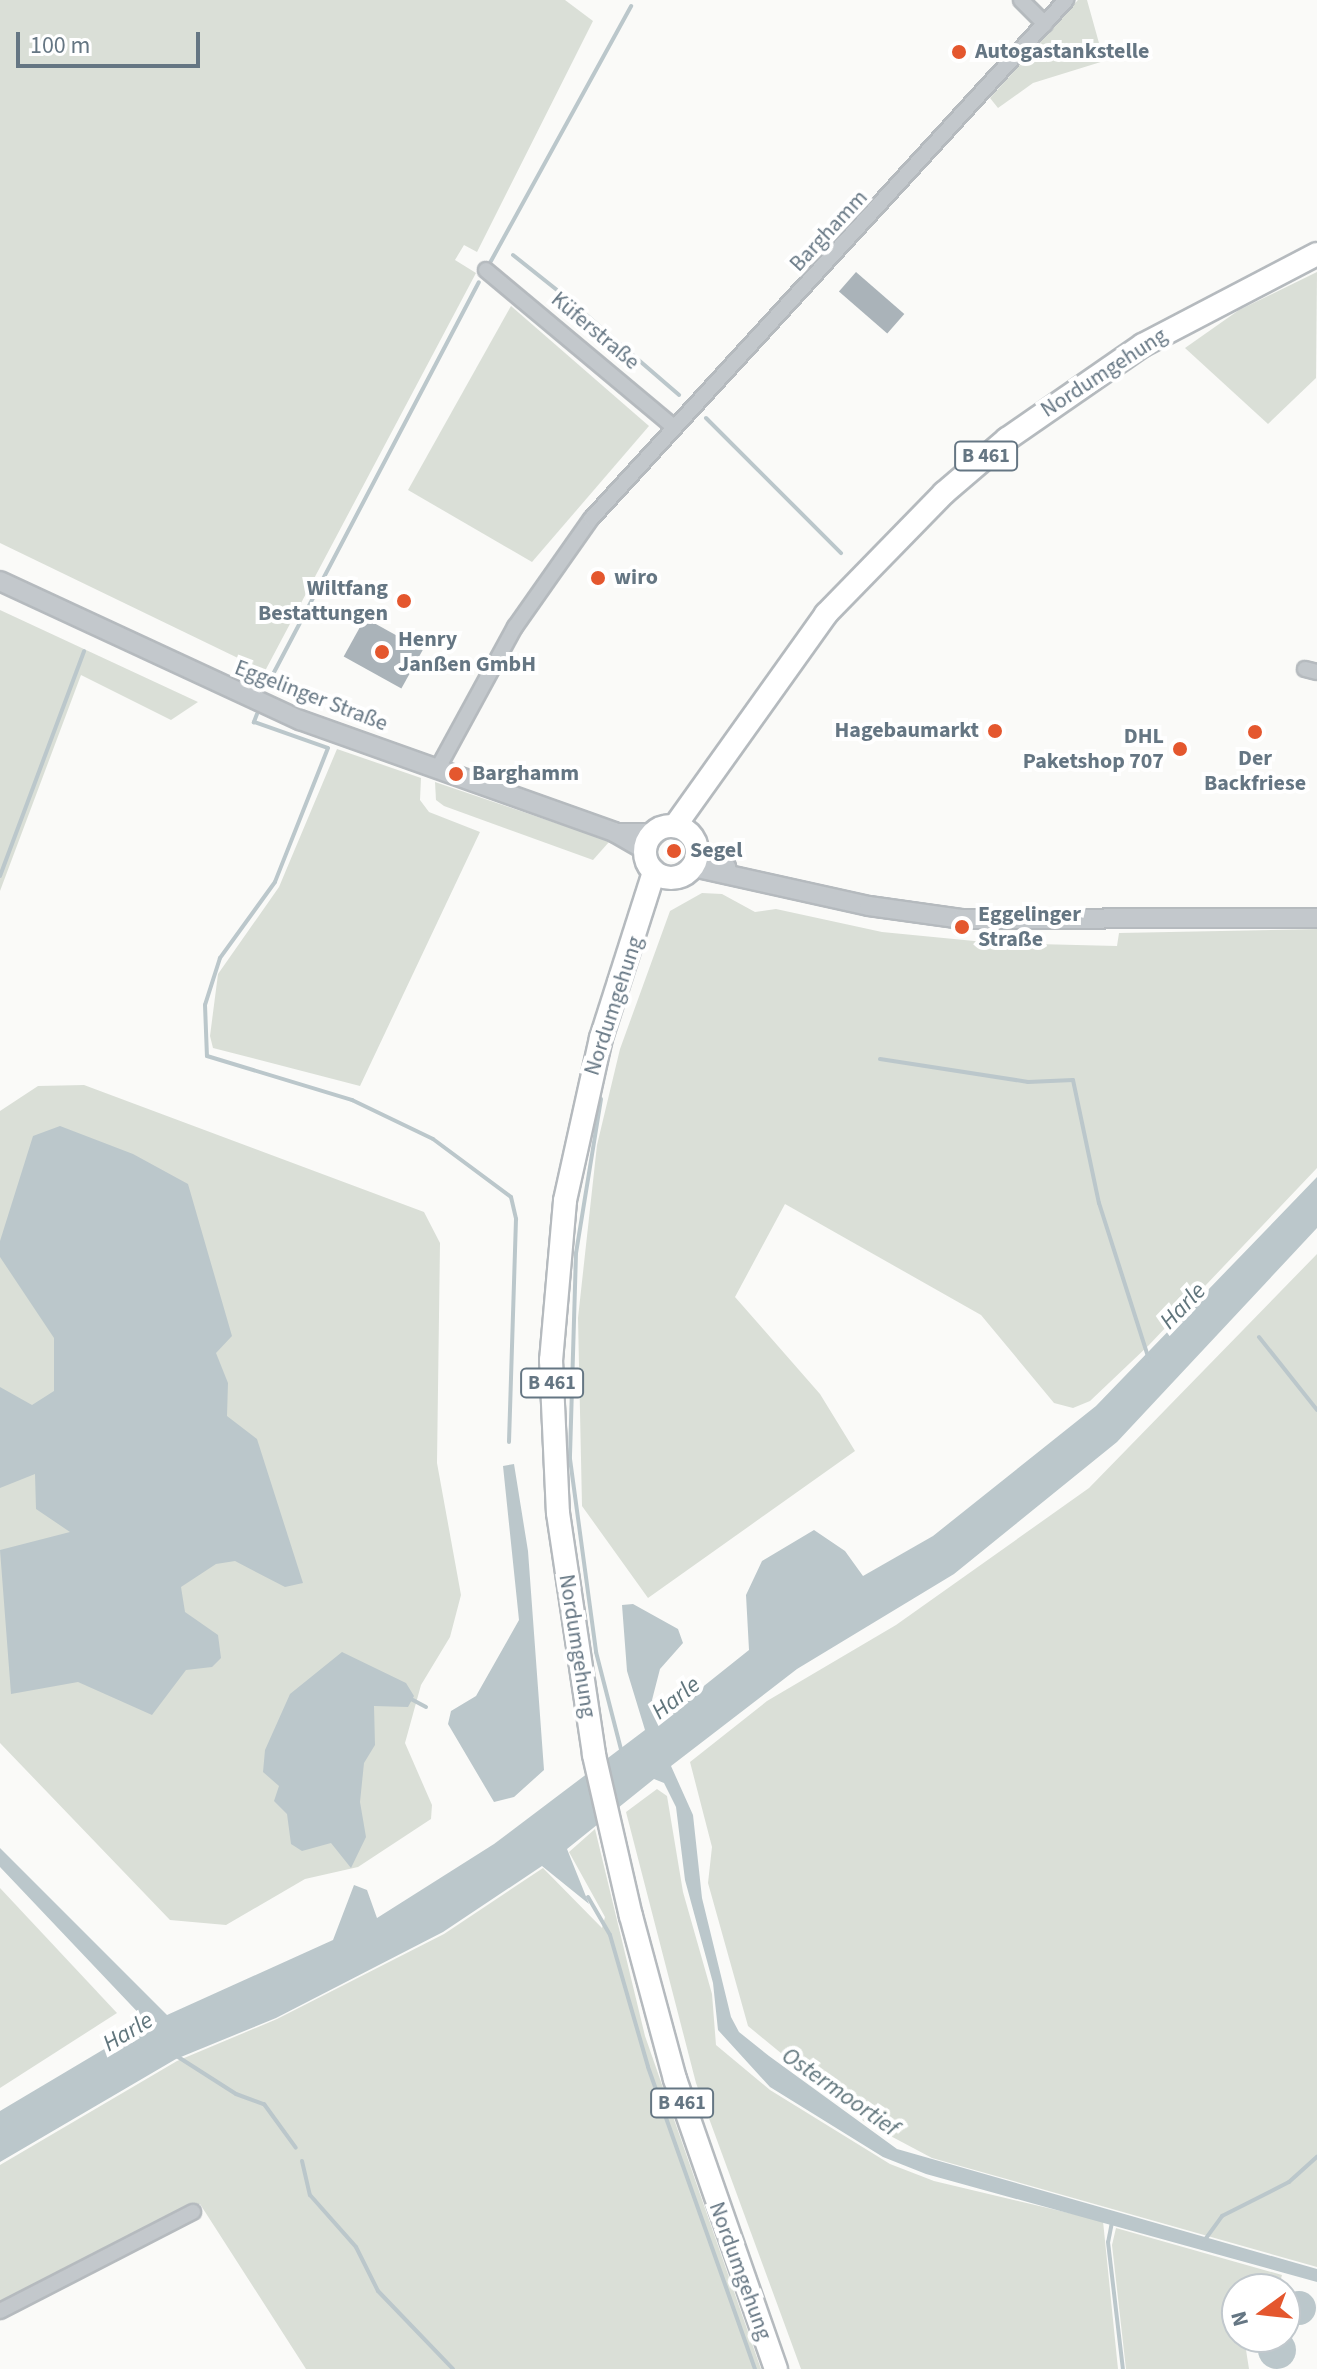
<!DOCTYPE html>
<html>
<head>
<meta charset="utf-8">
<style>
  body { margin:0 }
  #map { position:relative; width:1317px; height:2369px; overflow:hidden; background:#fafaf8; font-family:"Source Sans 3",sans-serif }
  div>[style] { position:absolute }
  .green>* { inset:0; background:#dadfd7 }
  .water>* { inset:0; background:#bbc7cb }
  .round { border-radius:50% }
  .stream>* { height:4px; margin:-2px; padding:0 2px; transform-origin:2px; border-radius:2px; background:#bbc7cb }
  .building>* { inset:0; background:#aab3b9; transform-origin:0 0 }
  .roads { filter:drop-shadow(2px 0 #b5babe) drop-shadow(-2px 0 #b5babe) drop-shadow(0 2px #b5babe) drop-shadow(0 -2px #b5babe) }
  .minor>* { height:14px; margin:-7px; padding:0 7px; transform-origin:7px; border-radius:7px; background:#c3c8cc }
  .tertiary>* { height:18px; margin:-9px; padding:0 9px; transform-origin:9px; border-radius:9px; background:#c3c8cc }
  .primary>* { height:22px; margin:-11px; padding:0 11px; transform-origin:11px; border-radius:11px; background:#fff }
  .primary>.ring { margin:-11px; padding:0; box-sizing:content-box; background:none; border:22px solid #fff; border-radius:50% }
  .dots>* { width:22px; height:22px; translate:-50% -50%; box-sizing:border-box; border:4px solid #fff; border-radius:50% }
  span { translate:-50% -50%; white-space:nowrap; text-align:center; line-height:1.15; -webkit-text-stroke:8px #fff; paint-order:stroke }
  .shield-label span { padding:2px 6px; background:#fff; border:2px solid; border-radius:6px; -webkit-text-stroke-width:0 }
  .shield-label { font-size:20px; color:#657683; font-weight:700 }
  .poi-label { font-size:22px; color:#657683; font-weight:700 }
  .left { translate:0 -50%; text-align:left }
  .right { translate:-100% -50%; text-align:right }
  .street-label { font-size:22px; color:#657683 }
  .water-label { font-size:24px; color:#60757c; font-style:italic }
  .north { position:absolute; left:1221px; top:2273px; width:80px; height:80px; box-sizing:border-box; background:#fff; border:2px solid #c1c8cd; border-radius:50%; rotate:255deg; font-size:22px; font-weight:700; line-height:32px; text-align:center; color:#657683 }
  .north::after { content:''; display:block; margin:auto; width:28px; height:36px; background:#e4572e; clip-path:polygon(50% 0,100% 100%,50% 72%,0 100%) }
  .scale { position:absolute; left:16px; top:32px; width:184px; height:36px; box-sizing:border-box; border:4px solid #657683; border-top:0; padding-left:10px; font-size:24px; line-height:28px; white-space:nowrap; color:#657683; -webkit-text-stroke:6px #fff; paint-order:stroke }
</style>
</head>
<body>
<div id="map">
  <div class="green">
    <div style="clip-path:polygon(0 0,565px 0,593px 21px,477px 252px,464px 245px,455px 260px,476px 273px,265px 671px,0 543px)"></div>
    <div style="clip-path:polygon(1078px 0,1087px 0,1104px 61px,1033px 83px,998px 108px,990px 98px)"></div>
    <div style="clip-path:polygon(1317px 272px,1316px 378px,1268px 424px,1185px 348px,1239px 310px)"></div>
    <div style="clip-path:polygon(511px 306px,649px 426px,532px 562px,408px 490px)"></div>
    <div style="clip-path:polygon(0 610px,198px 702px,171px 720px,81px 675px,0 891px)"></div>
    <div style="clip-path:polygon(337px 749px,421px 778px,420px 800px,429px 812px,480px 832px,360px 1086px,213px 1048px,210px 1036px,218px 974px,279px 887px)"></div>
    <div style="clip-path:polygon(435px 782px,597px 837px,609px 842px,593px 860px,444px 806px,436px 800px)"></div>
    <div style="clip-path:polygon(702px 893px,722px 894px,755px 912px,776px 909px,882px 932px,995px 943px,1117px 946px,1119px 933px,1317px 929px,1317px 1168px,1149px 1345px,1090px 1401px,1073px 1408px,1054px 1403px,981px 1315px,785px 1204px,735px 1297px,820px 1394px,855px 1451px,648px 1598px,582px 1506px,578px 1318px,597px 1145px,620px 1049px,670px 911px)"></div>
    <div style="clip-path:polygon(84px 1085px,424px 1212px,440px 1243px,437px 1463px,461px 1595px,450px 1637px,421px 1685px,405px 1743px,432px 1805px,431px 1819px,358px 1867px,305px 1879px,226px 1925px,170px 1920px,0 1743px,0 1111px,38px 1086px)"></div>
    <div style="clip-path:polygon(1317px 1254px,1317px 2267px,932px 2158px,866px 2123px,748px 2026px,708px 1883px,712px 1847px,690px 1762px,767px 1701px,896px 1625px,1089px 1488px)"></div>
    <div style="clip-path:polygon(657px 1789px,667px 1796px,683px 1892px,712px 1994px,716px 2045px,770px 2090px,890px 2164px,934px 2181px,1103px 2221px,1118px 2369px,801px 2369px,696px 2083px,626px 1812px)"></div>
    <div style="clip-path:polygon(595px 1829px,645px 2036px,761px 2369px,306px 2369px,200px 2204px,0 2307px,0 2165px,177px 2061px,277px 2019px,444px 1934px,543px 1868px,602px 1928px,605px 1917px,569px 1852px)"></div>
    <div style="clip-path:polygon(0 1888px,117px 2013px,0 2088px)"></div>
    <div style="clip-path:polygon(1116px 2228px,1282px 2275px,1278px 2289px,1237px 2289px,1237px 2337px,1244px 2337px,1249px 2369px,1126px 2369px,1112px 2245px)"></div>
  </div>
  <div class="water">
    <div style="clip-path:polygon(60px 1126px,133px 1154px,188px 1184px,232px 1336px,216px 1353px,228px 1383px,227px 1416px,257px 1439px,303px 1583px,285px 1587px,235px 1561px,216px 1564px,181px 1587px,185px 1612px,218px 1635px,221px 1658px,212px 1667px,186px 1670px,152px 1715px,78px 1682px,11px 1694px,0 1550px,70px 1532px,36px 1509px,35px 1474px,0 1488px,0 1387px,32px 1405px,54px 1391px,54px 1338px,0 1257px,0 1241px,33px 1136px)"></div>
    <div style="clip-path:polygon(1317px 1177px,1317px 1228px,1117px 1442px,954px 1574px,797px 1669px,671px 1766px,693px 1815px,702px 1898px,731px 2017px,739px 2032px,769px 2056px,897px 2149px,1317px 2269px,1317px 2282px,926px 2174px,883px 2157px,770px 2087px,718px 2030px,713px 1983px,685px 1880px,676px 1807px,664px 1783px,654px 1779px,567px 1849px,589px 1904px,542px 1866px,443px 1932px,276px 2018px,176px 2059px,0 2162px,0 2111px,148px 2023px,0 1867px,0 1848px,167px 2015px,333px 1940px,354px 1885px,367px 1890px,377px 1918px,494px 1844px,645px 1730px,627px 1671px,622px 1605px,633px 1604px,678px 1629px,683px 1643px,660px 1669px,652px 1700px,665px 1717px,749px 1650px,746px 1595px,762px 1561px,814px 1530px,845px 1551px,863px 1576px,933px 1536px,1096px 1406px)"></div>
    <div style="clip-path:polygon(514px 1464px,528px 1551px,544px 1770px,514px 1797px,494px 1802px,448px 1724px,451px 1711px,476px 1696px,519px 1620px,503px 1466px)"></div>
    <div style="clip-path:polygon(342px 1652px,406px 1683px,414px 1696px,408px 1707px,374px 1706px,375px 1745px,364px 1763px,360px 1802px,366px 1837px,351px 1868px,331px 1843px,302px 1851px,291px 1844px,287px 1814px,274px 1801px,279px 1786px,263px 1772px,265px 1750px,290px 1694px)"></div>
    <div class="round" style="left:1282px;top:2291px;width:34px;height:34px"></div>
    <div class="round" style="left:1258px;top:2331px;width:38px;height:38px"></div>
  </div>
  <div class="stream">
    <div style="left:513px;top:255px;width:69px;rotate:38.5deg"></div>
    <div style="left:491px;top:261px;width:291px;rotate:-61.2deg"></div>
    <div style="left:583px;top:312px;width:127px;rotate:40.8deg"></div>
    <div style="left:706px;top:418px;width:191px;rotate:45deg"></div>
    <div style="left:271px;top:678px;width:447px;rotate:-62.3deg"></div>
    <div style="left:257px;top:714px;width:9px;rotate:111deg"></div>
    <div style="left:254px;top:722px;width:78px;rotate:19.4deg"></div>
    <div style="left:328px;top:748px;width:144px;rotate:111.6deg"></div>
    <div style="left:275px;top:882px;width:94px;rotate:125.9deg"></div>
    <div style="left:220px;top:958px;width:49px;rotate:107.7deg"></div>
    <div style="left:205px;top:1005px;width:51px;rotate:87.8deg"></div>
    <div style="left:207px;top:1056px;width:152px;rotate:16.9deg"></div>
    <div style="left:352px;top:1100px;width:90px;rotate:25.7deg"></div>
    <div style="left:433px;top:1139px;width:97px;rotate:36.6deg"></div>
    <div style="left:511px;top:1197px;width:23px;rotate:77deg"></div>
    <div style="left:516px;top:1219px;width:223px;rotate:91.8deg"></div>
    <div style="left:0;top:876px;width:240px;rotate:-69.5deg"></div>
    <div style="left:880px;top:1059px;width:150px;rotate:8.8deg"></div>
    <div style="left:1028px;top:1082px;width:45px;rotate:-2.5deg"></div>
    <div style="left:1073px;top:1080px;width:126px;rotate:78.1deg"></div>
    <div style="left:1099px;top:1203px;width:165px;rotate:72.3deg"></div>
    <div style="left:601px;top:1099px;width:156px;rotate:99.2deg"></div>
    <div style="left:576px;top:1253px;width:206px;rotate:91.7deg"></div>
    <div style="left:570px;top:1459px;width:195px;rotate:82.3deg"></div>
    <div style="left:596px;top:1652px;width:104px;rotate:75.6deg"></div>
    <div style="left:1259px;top:1337px;width:93px;rotate:51.5deg"></div>
    <div style="left:411px;top:1699px;width:17px;rotate:28deg"></div>
    <div style="left:588px;top:1897px;width:44px;rotate:59.9deg"></div>
    <div style="left:610px;top:1935px;width:137px;rotate:73.9deg"></div>
    <div style="left:648px;top:2067px;width:320px;rotate:70.5deg"></div>
    <div style="left:175px;top:2055px;width:72px;rotate:32.6deg"></div>
    <div style="left:236px;top:2094px;width:30px;rotate:20deg"></div>
    <div style="left:264px;top:2104px;width:54px;rotate:54deg"></div>
    <div style="left:302px;top:2161px;width:35px;rotate:77deg"></div>
    <div style="left:310px;top:2195px;width:69px;rotate:48.5deg"></div>
    <div style="left:356px;top:2247px;width:49px;rotate:63.4deg"></div>
    <div style="left:378px;top:2291px;width:108px;rotate:46.1deg"></div>
    <div style="left:1113px;top:2217px;width:25px;rotate:101deg"></div>
    <div style="left:1108px;top:2242px;width:128px;rotate:83.3deg"></div>
    <div style="left:1204px;top:2241px;width:31px;rotate:-54deg"></div>
    <div style="left:1222px;top:2216px;width:75px;rotate:-26.9deg"></div>
    <div style="left:1289px;top:2182px;width:38px;rotate:-42deg"></div>
  </div>
  <div class="building">
    <div style="left:856px;top:272px;width:64px;height:26px;rotate:41deg"></div>
    <div style="left:365px;top:618px;width:66px;height:44px;rotate:29deg"></div>
  </div>
  <div class="roads">
    <div class="minor">
      <div style="left:1021px;top:0;width:34px;rotate:45deg"></div>
      <div style="left:486px;top:270px;width:245px;rotate:39.9deg"></div>
      <div style="left:1305px;top:669px;width:12px;rotate:14deg"></div>
      <div style="left:438px;top:768px;width:161px;rotate:-61.4deg"></div>
      <div style="left:515px;top:627px;width:132px;rotate:-54.9deg"></div>
      <div style="left:591px;top:519px;width:704px;rotate:-47.53deg"></div>
      <div style="left:0;top:2311px;width:217px;rotate:-27.2deg"></div>
    </div>
    <div class="tertiary">
      <div style="left:0;top:581px;width:331px;rotate:24.9deg"></div>
      <div style="left:300px;top:720px;width:333px;rotate:19.6deg"></div>
      <div style="left:614px;top:832px;width:36px;rotate:30deg"></div>
      <div style="left:616px;top:833px;width:36px"></div>
      <div style="left:698px;top:852px;width:32px;rotate:28deg"></div>
      <div style="left:693px;top:867px;width:180px;rotate:12.5deg"></div>
      <div style="left:869px;top:906px;width:93px;rotate:8deg"></div>
      <div style="left:961px;top:919px;width:356px;rotate:-0.2deg"></div>
    </div>
    <div class="primary">
      <div class="ring" style="left:645px;top:826px;width:30px;height:30px"></div>
      <div style="left:675px;top:826px;width:260px;rotate:-54.5deg"></div>
      <div style="left:826px;top:614px;width:169px;rotate:-45.7deg"></div>
      <div style="left:944px;top:493px;width:83px;rotate:-40.6deg"></div>
      <div style="left:1007px;top:439px;width:165px;rotate:-34.7deg"></div>
      <div style="left:1143px;top:345px;width:196px;rotate:-27.6deg"></div>
      <div style="left:654px;top:872px;width:174px;rotate:107.7deg"></div>
      <div style="left:601px;top:1038px;width:167px;rotate:102.5deg"></div>
      <div style="left:565px;top:1201px;width:160px;rotate:95deg"></div>
      <div style="left:551px;top:1360px;width:153px;rotate:87.4deg"></div>
      <div style="left:558px;top:1513px;width:245px;rotate:81.5deg"></div>
      <div style="left:594px;top:1755px;width:165px;rotate:77.1deg"></div>
      <div style="left:631px;top:1916px;width:169px;rotate:74.9deg"></div>
      <div style="left:675px;top:2079px;width:307px;rotate:70.8deg"></div>
    </div>
  </div>
  <div class="dots">
    <div style="left:959px;top:52px;background:#e4572e"></div>
    <div style="left:598px;top:578px;background:#e4572e"></div>
    <div style="left:404px;top:601px;background:#e4572e"></div>
    <div style="left:382px;top:652px;background:#e4572e"></div>
    <div style="left:995px;top:731px;background:#e4572e"></div>
    <div style="left:1255px;top:732px;background:#e4572e"></div>
    <div style="left:1180px;top:749px;background:#e4572e"></div>
    <div style="left:456px;top:774px;background:#e4572e"></div>
    <div style="left:674px;top:851px;background:#e4572e"></div>
    <div style="left:962px;top:927px;background:#e4572e"></div>
  </div>
  <div class="shield-label">
    <span style="left:986px;top:456px">B 461</span>
    <span style="left:552px;top:1383px">B 461</span>
    <span style="left:682px;top:2103px">B 461</span>
  </div>
  <div class="poi-label">
    <span class="left" style="left:975px;top:52px">Autogastankstelle</span>
    <span class="left" style="left:614px;top:578px">wiro</span>
    <span class="right" style="left:388px;top:601px">Wiltfang<br>Bestattungen</span>
    <span class="left" style="left:398px;top:652px">Henry<br>Janßen GmbH</span>
    <span class="right" style="left:979px;top:731px">Hagebaumarkt</span>
    <span class="right" style="left:1164px;top:749px">DHL<br>Paketshop 707</span>
    <span style="left:1255px;top:771px">Der<br>Backfriese</span>
    <span class="left" style="left:472px;top:774px">Barghamm</span>
    <span class="left" style="left:690px;top:851px">Segel</span>
    <span class="left" style="left:978px;top:927px">Eggelinger<br>Straße</span>
  </div>
  <div class="street-label">
    <span style="left:829px;top:231px;rotate:-47deg">Barghamm</span>
    <span style="left:595px;top:331px;rotate:40deg">Küferstraße</span>
    <span style="left:1104px;top:373px;rotate:-33deg">Nordumgehung</span>
    <span style="left:311px;top:696px;rotate:21deg">Eggelinger Straße</span>
    <span style="left:614px;top:1006px;rotate:-72deg">Nordumgehung</span>
    <span style="left:577px;top:1646px;rotate:81deg">Nordumgehung</span>
    <span style="left:740px;top:2271px;rotate:70deg">Nordumgehung</span>
  </div>
  <div class="water-label">
    <span style="left:1183px;top:1306px;rotate:-46deg">Harle</span>
    <span style="left:676px;top:1698px;rotate:-38deg">Harle</span>
    <span style="left:128px;top:2032px;rotate:-31deg">Harle</span>
    <span style="left:840px;top:2092px;rotate:35deg">Ostermoortief</span>
  </div>
  <div class="north">N</div>
  <div class="scale">100 m</div>
</div>
</body>
</html>
